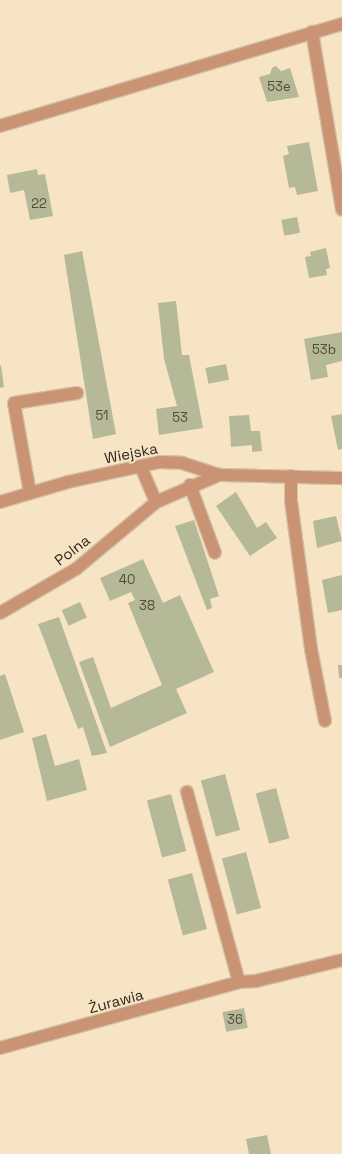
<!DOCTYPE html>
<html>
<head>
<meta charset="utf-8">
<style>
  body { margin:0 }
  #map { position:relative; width:342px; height:1154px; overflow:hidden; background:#f6e4c5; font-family:"Space Grotesk",sans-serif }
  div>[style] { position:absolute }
  .building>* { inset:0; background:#b6b997; transform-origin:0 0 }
  .roads { filter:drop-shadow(1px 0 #d2c2a7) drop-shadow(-1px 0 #d2c2a7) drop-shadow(0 1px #d2c2a7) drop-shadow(0 -1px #d2c2a7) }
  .minor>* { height:12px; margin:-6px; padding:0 6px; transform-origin:6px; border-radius:6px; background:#ca9474 }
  span { translate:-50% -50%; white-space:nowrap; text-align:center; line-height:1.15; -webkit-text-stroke:4px #f6e4c5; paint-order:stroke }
  .number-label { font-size:13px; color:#514c3b }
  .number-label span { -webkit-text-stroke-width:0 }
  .street-label { font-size:15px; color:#2f281c }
</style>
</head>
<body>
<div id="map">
  <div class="building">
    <div style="clip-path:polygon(276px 66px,281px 71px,290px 68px,299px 97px,267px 102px,259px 77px,270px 74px,272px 68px)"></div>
    <div style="clip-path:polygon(309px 142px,318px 191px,297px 195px,295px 187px,289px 188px,283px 156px,289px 154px,287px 146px)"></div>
    <div style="clip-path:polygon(37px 169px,38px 175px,45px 174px,53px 216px,30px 220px,24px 190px,10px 193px,7px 175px)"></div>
    <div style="left:297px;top:217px;width:16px;height:16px;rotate:79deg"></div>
    <div style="clip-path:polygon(326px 248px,330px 268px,326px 269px,327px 275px,309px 278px,305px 257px,311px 256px,310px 252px)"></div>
    <div style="clip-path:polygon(82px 251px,116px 434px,93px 439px,64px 255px)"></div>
    <div style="clip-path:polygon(176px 301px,182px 355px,189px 355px,203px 428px,159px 435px,156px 409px,177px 406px,164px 359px,158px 303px)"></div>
    <div style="clip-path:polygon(342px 332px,342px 361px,326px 365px,328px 377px,311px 380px,304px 339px)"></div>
    <div style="left:226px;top:364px;width:16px;height:21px;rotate:79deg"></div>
    <div style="clip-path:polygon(1px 365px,4px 387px,0 388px,0 366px)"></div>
    <div style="clip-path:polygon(342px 414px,342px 449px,338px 450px,331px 416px)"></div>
    <div style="clip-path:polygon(249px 415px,251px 431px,260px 431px,262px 451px,252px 452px,252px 445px,231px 447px,229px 416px)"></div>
    <div style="clip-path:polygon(236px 492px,257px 528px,266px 522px,277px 538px,250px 556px,216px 506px)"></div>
    <div style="clip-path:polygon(336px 516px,342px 541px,317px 548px,313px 521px)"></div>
    <div style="clip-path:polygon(194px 520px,219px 596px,210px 599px,212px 608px,207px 610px,175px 526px)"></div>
    <div style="clip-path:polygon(143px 559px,163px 603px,180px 595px,214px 672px,176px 689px,187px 713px,110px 747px,79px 662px,93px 657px,111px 708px,162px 685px,128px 603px,135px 600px,131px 592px,110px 601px,100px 578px)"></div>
    <div style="clip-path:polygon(342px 575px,342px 610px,328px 613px,322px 580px)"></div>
    <div style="left:80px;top:602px;width:17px;height:20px;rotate:66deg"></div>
    <div style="clip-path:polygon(59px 617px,82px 682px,107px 753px,92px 756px,83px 727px,78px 729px,38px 624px)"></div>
    <div style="clip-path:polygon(338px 665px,342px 665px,342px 678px,339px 678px)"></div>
    <div style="clip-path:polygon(5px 674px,24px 732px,0 740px,0 676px)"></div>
    <div style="clip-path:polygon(46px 734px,55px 766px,79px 759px,87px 790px,47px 801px,32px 738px)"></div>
    <div style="left:225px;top:774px;width:58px;height:25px;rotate:75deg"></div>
    <div style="left:276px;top:788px;width:52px;height:21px;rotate:75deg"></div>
    <div style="left:171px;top:794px;width:59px;height:25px;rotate:75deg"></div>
    <div style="left:246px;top:852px;width:58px;height:25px;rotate:75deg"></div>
    <div style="left:192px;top:873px;width:58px;height:25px;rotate:75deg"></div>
    <div style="left:244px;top:1008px;width:20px;height:22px;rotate:79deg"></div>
    <div style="clip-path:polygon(267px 1135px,271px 1154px,249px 1154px,246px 1139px)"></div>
  </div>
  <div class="roads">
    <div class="minor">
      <div style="left:312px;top:32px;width:180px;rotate:80.4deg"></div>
      <div style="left:0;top:126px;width:357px;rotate:-16.6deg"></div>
      <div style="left:141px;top:467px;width:38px;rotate:67deg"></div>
      <div style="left:291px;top:476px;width:25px;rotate:90deg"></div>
      <div style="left:291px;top:501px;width:149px;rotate:82.3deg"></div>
      <div style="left:311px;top:649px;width:73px;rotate:79deg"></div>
      <div style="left:190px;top:485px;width:72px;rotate:69.8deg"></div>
      <div style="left:30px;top:493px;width:91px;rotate:-100.1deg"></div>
      <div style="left:14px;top:403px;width:64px;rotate:-9deg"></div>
      <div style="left:0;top:502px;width:71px;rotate:-16.4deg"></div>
      <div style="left:68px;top:482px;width:93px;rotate:-12.4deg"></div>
      <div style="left:159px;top:462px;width:23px;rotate:2deg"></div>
      <div style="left:182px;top:463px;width:39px;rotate:18deg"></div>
      <div style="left:219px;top:475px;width:123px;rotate:1.4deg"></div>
      <div style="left:0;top:613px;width:88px;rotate:-30.1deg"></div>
      <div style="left:76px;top:569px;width:104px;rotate:-39.9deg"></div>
      <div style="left:156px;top:502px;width:69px;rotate:-23.2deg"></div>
      <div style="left:187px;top:792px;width:197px;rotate:74.7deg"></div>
      <div style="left:0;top:1048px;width:248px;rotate:-15.4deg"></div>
      <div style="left:239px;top:982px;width:17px;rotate:-3deg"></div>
      <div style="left:256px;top:981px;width:89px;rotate:-13.7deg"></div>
    </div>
  </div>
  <div class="number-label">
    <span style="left:279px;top:87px">53e</span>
    <span style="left:39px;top:204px">22</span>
    <span style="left:324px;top:350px">53b</span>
    <span style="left:102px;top:416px">51</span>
    <span style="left:180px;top:418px">53</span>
    <span style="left:127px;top:580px">40</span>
    <span style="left:147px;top:606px">38</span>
    <span style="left:235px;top:1020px">36</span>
  </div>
  <div class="street-label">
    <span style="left:131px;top:453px;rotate:-11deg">Wiejska</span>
    <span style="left:72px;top:550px;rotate:-37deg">Polna</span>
    <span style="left:116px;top:1001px;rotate:-15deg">Żurawia</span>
  </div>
</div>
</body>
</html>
